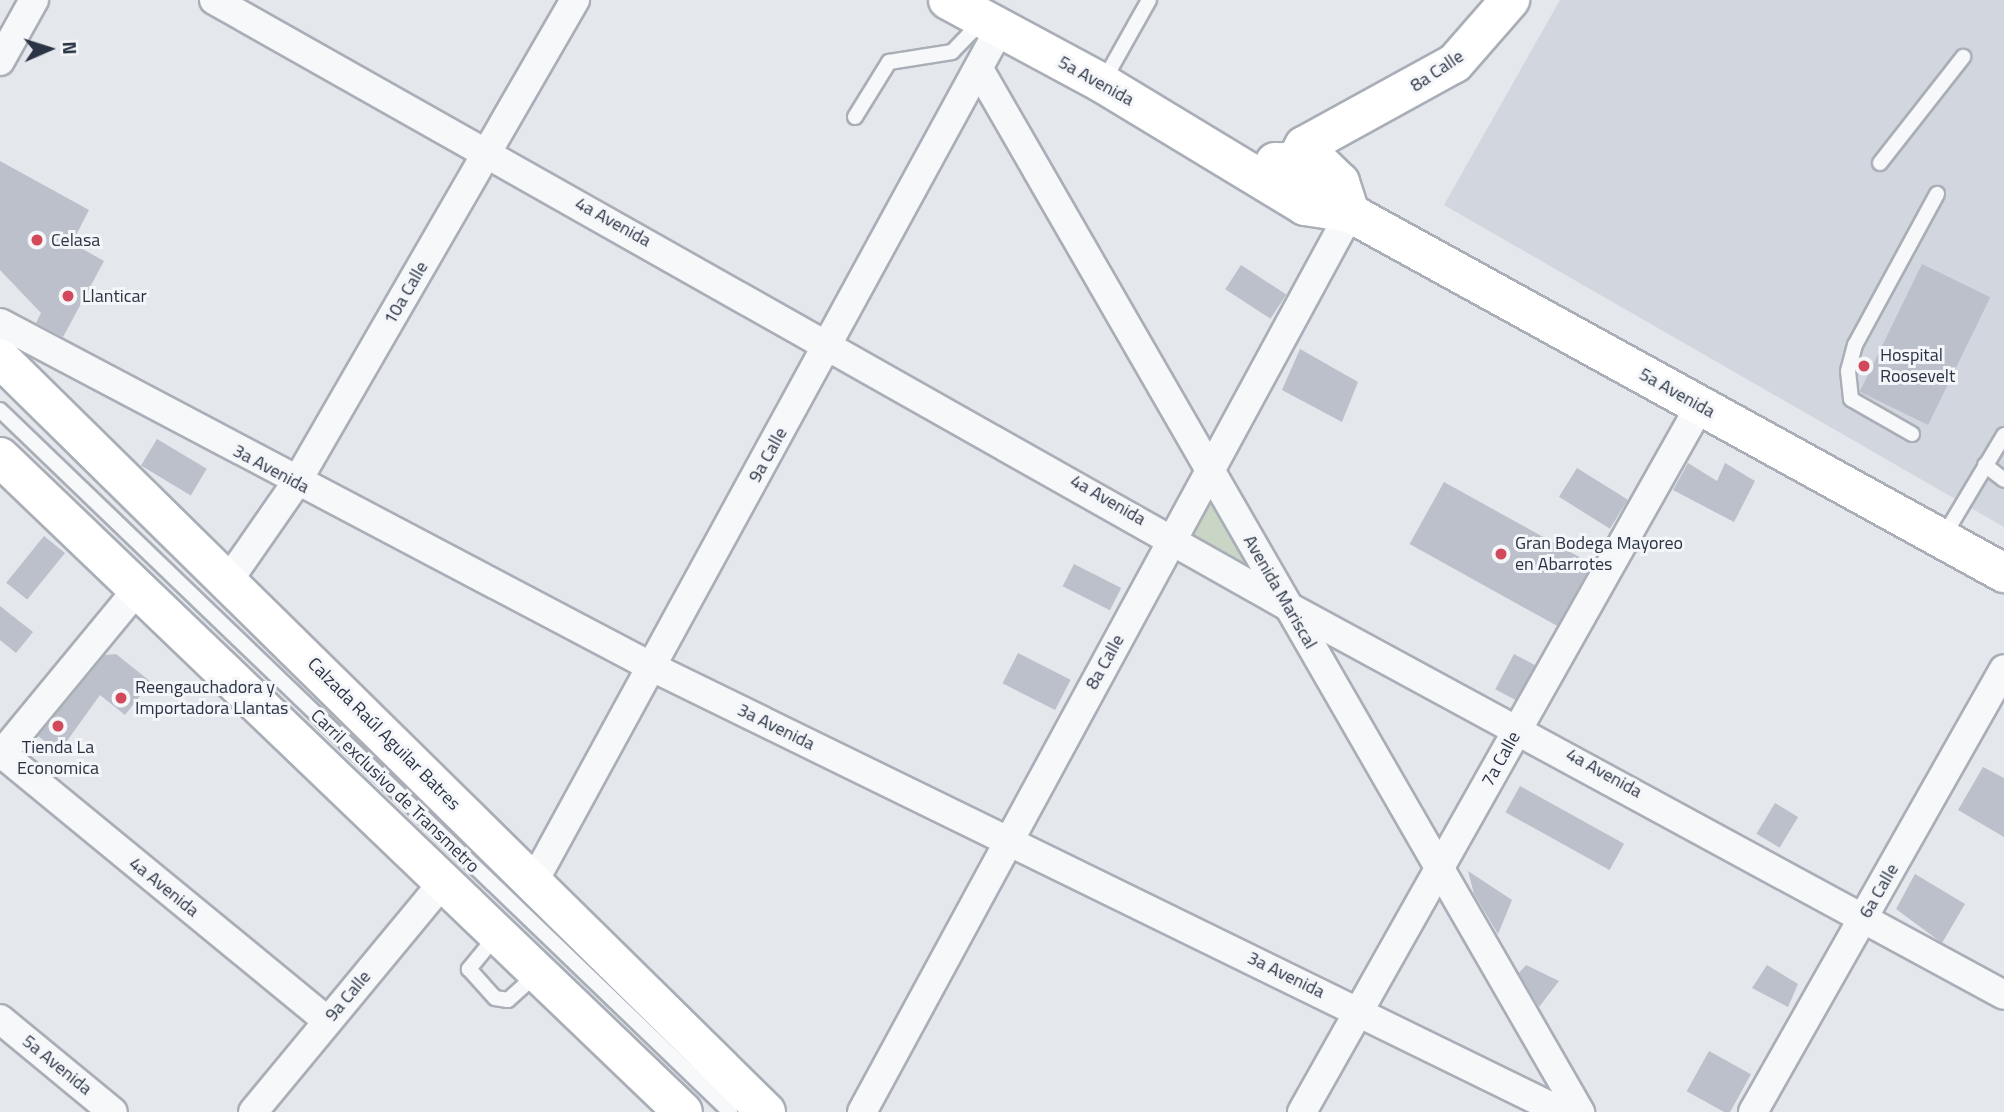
<!DOCTYPE html>
<html>
<head>
<meta charset="utf-8">
<style>
  body { margin:0 }
  #map { position:relative; width:2004px; height:1112px; overflow:hidden; background:#e4e7ec; font-family:"Titillium Web",sans-serif }
  div>[style] { position:absolute }
  .built>* { inset:0; background:#d2d6de }
  .green>* { inset:0; background:#c9d6c5 }
  .building>* { inset:0; background:#bbc0ca; transform-origin:0 0 }
  .roads { filter:drop-shadow(2px 0 #a9aeb7) drop-shadow(-2px 0 #a9aeb7) drop-shadow(0 2px #a9aeb7) drop-shadow(0 -2px #a9aeb7) }
  .lane>* { height:14px; margin:-7px; padding:0 7px; transform-origin:7px; border-radius:7px; background:#f7f8fa }
  .street>* { height:28px; margin:-14px; padding:0 14px; transform-origin:14px; border-radius:14px; background:#f7f8fa }
  .secondary>* { height:38px; margin:-19px; padding:0 19px; transform-origin:19px; border-radius:19px; background:#fff }
  .highway>* { height:38px; margin:-19px; padding:0 19px; transform-origin:19px; border-radius:19px; background:#fff }
  .dots>* { width:19px; height:19px; translate:-50% -50%; box-sizing:border-box; border:4px solid #f4f6f9; border-radius:50% }
  span { translate:-50% -50%; white-space:nowrap; text-align:center; line-height:1.15; -webkit-text-stroke:6px #f4f6f9; paint-order:stroke }
  .street-label { font-size:18px; color:#2b3445 }
  .poi-label { font-size:18px; color:#2b3445 }
  .left { translate:0 -50%; text-align:left }
  .north { position:absolute; left:14px; top:14px; width:70px; height:70px; -webkit-text-stroke:5px #f4f6f9; paint-order:stroke; rotate:87deg; font-size:19px; font-weight:700; line-height:28px; text-align:center; color:#2b3445 }
  .north::after { content:''; display:block; margin:auto; width:24px; height:32px; background:#2b3445; clip-path:polygon(50% 0,100% 100%,50% 72%,0 100%) }
</style>
</head>
<body>
<div id="map">
  <div class="built">
    <div style="clip-path:polygon(1560px 0,2004px 0,2004px 527px,1444px 205px)"></div>
  </div>
  <div class="green">
    <div style="clip-path:polygon(1217px 479px,1272px 575px,1182px 534px)"></div>
  </div>
  <div class="building">
    <div style="clip-path:polygon(0 161px,89px 210px,72px 243px,104px 261px,63px 337px,36px 323px,41px 313px,0 270px)"></div>
    <div style="left:1922px;top:264px;width:76px;height:142px;rotate:26deg"></div>
    <div style="left:1241px;top:265px;width:54px;height:29px;rotate:33deg"></div>
    <div style="clip-path:polygon(1300px 349px,1358px 382px,1342px 422px,1282px 390px)"></div>
    <div style="left:157px;top:439px;width:58px;height:31px;rotate:31deg"></div>
    <div style="clip-path:polygon(1688px 463px,1717px 481px,1725px 463px,1755px 481px,1734px 522px,1673px 490px)"></div>
    <div style="left:1577px;top:468px;width:60px;height:34px;rotate:32deg"></div>
    <div style="left:1444px;top:482px;width:169px;height:71px;rotate:29deg"></div>
    <div style="left:44px;top:536px;width:27px;height:60px;rotate:39deg"></div>
    <div style="left:1074px;top:564px;width:53px;height:25px;rotate:27deg"></div>
    <div style="clip-path:polygon(0 606px,33px 632px,16px 653px,0 640px)"></div>
    <div style="left:1018px;top:653px;width:59px;height:34px;rotate:27deg"></div>
    <div style="clip-path:polygon(116px 654px,151px 682px,125px 715px,100px 695px,59px 752px,38px 736px,105px 655px)"></div>
    <div style="left:1514px;top:654px;width:24px;height:40px;rotate:28deg"></div>
    <div style="clip-path:polygon(1983px 767px,2004px 778px,2004px 837px,1958px 810px)"></div>
    <div style="left:1520px;top:786px;width:119px;height:30px;rotate:29deg"></div>
    <div style="left:1775px;top:803px;width:27px;height:36px;rotate:31deg"></div>
    <div style="clip-path:polygon(1468px 871px,1512px 900px,1498px 934px,1474px 894px)"></div>
    <div style="clip-path:polygon(1915px 874px,1965px 904px,1942px 943px,1896px 909px)"></div>
    <div style="clip-path:polygon(1526px 965px,1559px 981px,1539px 1007px,1519px 973px)"></div>
    <div style="clip-path:polygon(1767px 965px,1798px 984px,1788px 1007px,1752px 988px)"></div>
    <div style="left:1709px;top:1051px;width:48px;height:46px;rotate:29deg"></div>
  </div>
  <div class="roads">
    <div class="lane">
      <div style="left:1103px;top:82px;width:94px;rotate:-60.7deg"></div>
      <div style="left:855px;top:117px;width:65px;rotate:-58.3deg"></div>
      <div style="left:889px;top:62px;width:64px;rotate:-9deg"></div>
      <div style="left:952px;top:52px;width:45px;rotate:-45.9deg"></div>
      <div style="left:1880px;top:163px;width:135px;rotate:-51.9deg"></div>
      <div style="left:0;top:410px;width:1013px;rotate:43.88deg"></div>
      <div style="left:1912px;top:434px;width:70px;rotate:-150.2deg"></div>
      <div style="left:1851px;top:399px;width:28px;rotate:-96deg"></div>
      <div style="left:1848px;top:371px;width:27px;rotate:-75deg"></div>
      <div style="left:1855px;top:345px;width:172px;rotate:-61.5deg"></div>
      <div style="left:1985px;top:465px;width:24px;rotate:38deg"></div>
      <div style="left:1942px;top:539px;width:121px;rotate:-59.2deg"></div>
      <div style="left:496px;top:936px;width:43px;rotate:129.3deg"></div>
      <div style="left:469px;top:969px;width:39px;rotate:48deg"></div>
      <div style="left:495px;top:998px;width:13px;rotate:9deg"></div>
      <div style="left:508px;top:1000px;width:40px;rotate:-42deg"></div>
    </div>
    <div class="street">
      <div style="left:214px;top:0;width:1235px;rotate:29.45deg"></div>
      <div style="left:1289px;top:607px;width:813px;rotate:28.49deg"></div>
      <div style="left:0;top:61px;width:70px;rotate:-60.9deg"></div>
      <div style="left:980px;top:71px;width:1202px;rotate:60.04deg"></div>
      <div style="left:0;top:323px;width:737px;rotate:27.82deg"></div>
      <div style="left:652px;top:667px;width:1013px;rotate:26.06deg"></div>
      <div style="left:228px;top:581px;width:119px;rotate:-55.2deg"></div>
      <div style="left:296px;top:483px;width:558px;rotate:-59.99deg"></div>
      <div style="left:0;top:752px;width:423px;rotate:39.4deg"></div>
      <div style="left:0;top:756px;width:220px;rotate:-50.5deg"></div>
      <div style="left:534px;top:881px;width:972px;rotate:-61.35deg"></div>
      <div style="left:0;top:1019px;width:146px;rotate:39.5deg"></div>
      <div style="left:253px;top:1112px;width:301px;rotate:-50.4deg"></div>
      <div style="left:862px;top:1112px;width:1023px;rotate:-61.51deg"></div>
      <div style="left:1302px;top:1112px;width:810px;rotate:-60.59deg"></div>
      <div style="left:1753px;top:1112px;width:509px;rotate:-60.46deg"></div>
    </div>
    <div class="secondary">
      <div style="left:948px;top:0;width:175px;rotate:28.3deg"></div>
      <div style="left:1102px;top:83px;width:237px;rotate:31.2deg"></div>
      <div style="left:1305px;top:206px;width:46px;rotate:8.8deg"></div>
      <div style="left:1350px;top:213px;width:747px;rotate:28.83deg"></div>
      <div style="left:1275px;top:162px;width:45px;rotate:1.3deg"></div>
      <div style="left:1320px;top:163px;width:28px;rotate:44deg"></div>
      <div style="left:1340px;top:182px;width:33px;rotate:72deg"></div>
      <div style="left:1305px;top:206px;width:48px;rotate:-99.7deg"></div>
      <div style="left:1297px;top:159px;width:15px;rotate:-62deg"></div>
      <div style="left:1304px;top:146px;width:172px;rotate:-28.8deg"></div>
      <div style="left:1455px;top:63px;width:84px;rotate:-48.9deg"></div>
    </div>
    <div class="highway">
      <div style="left:0;top:358px;width:1075px;rotate:44.55deg"></div>
      <div style="left:0;top:457px;width:946px;rotate:43.8deg"></div>
    </div>
  </div>
  <div class="dots">
    <div style="left:37px;top:240px;background:#d1495b"></div>
    <div style="left:68px;top:296px;background:#d1495b"></div>
    <div style="left:1864px;top:366px;background:#d1495b"></div>
    <div style="left:1501px;top:554px;background:#d1495b"></div>
    <div style="left:121px;top:698px;background:#d1495b"></div>
    <div style="left:58px;top:726px;background:#d1495b"></div>
  </div>
  <div class="street-label">
    <span style="left:1437px;top:71px;rotate:-34deg">8a Calle</span>
    <span style="left:1096px;top:81px;rotate:29deg">5a Avenida</span>
    <span style="left:613px;top:222px;rotate:29deg">4a Avenida</span>
    <span style="left:406px;top:293px;rotate:-60deg">10a Calle</span>
    <span style="left:1677px;top:393px;rotate:29deg">5a Avenida</span>
    <span style="left:768px;top:455px;rotate:-61deg">9a Calle</span>
    <span style="left:271px;top:469px;rotate:28deg">3a Avenida</span>
    <span style="left:1108px;top:500px;rotate:30deg">4a Avenida</span>
    <span style="left:1280px;top:592px;rotate:60deg">Avenida Mariscal</span>
    <span style="left:1105px;top:662px;rotate:-61deg">8a Calle</span>
    <span style="left:776px;top:727px;rotate:26deg">3a Avenida</span>
    <span style="left:384px;top:734px;rotate:45deg">Calzada Raúl Aguilar Batres</span>
    <span style="left:1501px;top:759px;rotate:-61deg">7a Calle</span>
    <span style="left:1604px;top:773px;rotate:29deg">4a Avenida</span>
    <span style="left:395px;top:791px;rotate:44deg">Carril exclusivo de Transmetro</span>
    <span style="left:164px;top:887px;rotate:39deg">4a Avenida</span>
    <span style="left:1879px;top:891px;rotate:-60deg">6a Calle</span>
    <span style="left:1286px;top:975px;rotate:26deg">3a Avenida</span>
    <span style="left:348px;top:996px;rotate:-50deg">9a Calle</span>
    <span style="left:57px;top:1065px;rotate:39deg">5a Avenida</span>
  </div>
  <div class="poi-label">
    <span class="left" style="left:51px;top:240px">Celasa</span>
    <span class="left" style="left:82px;top:296px">Llanticar</span>
    <span class="left" style="left:1880px;top:366px">Hospital<br>Roosevelt</span>
    <span class="left" style="left:1515px;top:554px">Gran Bodega Mayoreo<br>en Abarrotes</span>
    <span class="left" style="left:135px;top:698px">Reengauchadora y<br>Importadora Llantas</span>
    <span style="left:58px;top:758px">Tienda La<br>Economica</span>
  </div>
  <div class="north">N</div>
</div>
</body>
</html>
